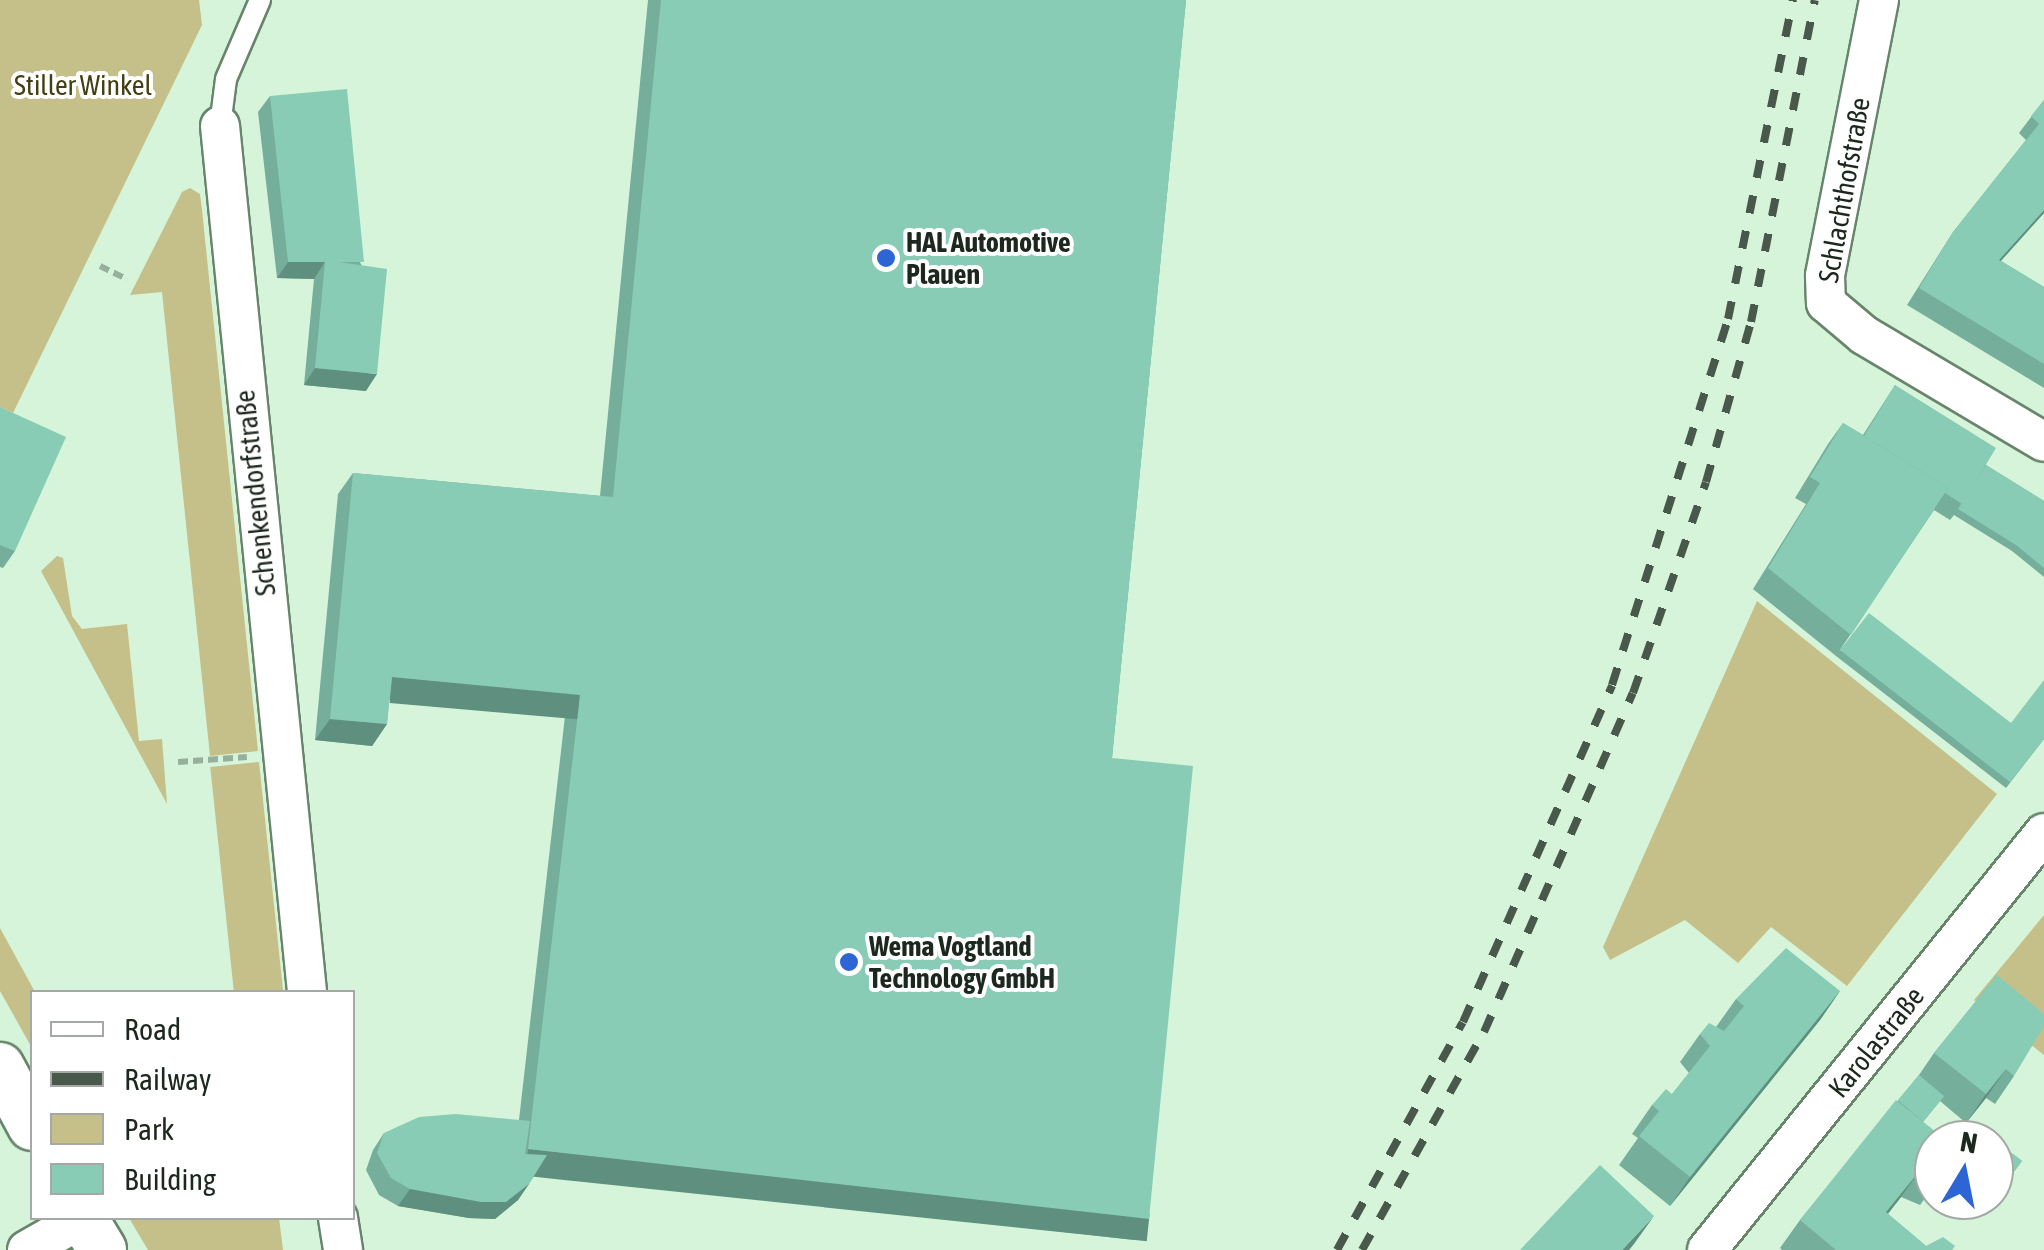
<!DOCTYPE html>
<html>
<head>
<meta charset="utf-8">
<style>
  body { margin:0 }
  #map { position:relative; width:2044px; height:1250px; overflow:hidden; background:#d5f4d9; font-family:"Asap Condensed",sans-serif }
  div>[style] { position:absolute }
  .green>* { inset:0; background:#c5c089; transform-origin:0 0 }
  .path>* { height:6px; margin-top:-3px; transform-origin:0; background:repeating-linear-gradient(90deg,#97b09b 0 10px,transparent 0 15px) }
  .roads { filter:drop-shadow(2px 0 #68856c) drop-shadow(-2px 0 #68856c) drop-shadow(0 2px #68856c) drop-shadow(0 -2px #68856c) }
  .service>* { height:20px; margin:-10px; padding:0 10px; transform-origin:10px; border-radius:10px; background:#fff }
  .minor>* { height:38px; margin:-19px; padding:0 19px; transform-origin:19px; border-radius:19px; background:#fff }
  .tertiary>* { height:48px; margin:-24px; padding:0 24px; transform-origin:24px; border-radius:24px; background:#fff }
  .rail>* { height:8px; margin-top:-4px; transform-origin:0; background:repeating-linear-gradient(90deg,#48594b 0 18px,transparent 0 36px) }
  .wall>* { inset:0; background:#75af9c }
  .shaded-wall>* { inset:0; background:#5f8f7f; transform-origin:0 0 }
  .building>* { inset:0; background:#88ccb5; transform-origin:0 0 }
  .dots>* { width:28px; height:28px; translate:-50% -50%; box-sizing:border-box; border:5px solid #fff; border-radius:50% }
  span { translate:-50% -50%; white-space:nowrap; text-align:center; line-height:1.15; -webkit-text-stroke:8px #fff; paint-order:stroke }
  .park-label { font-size:28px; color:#444013 }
  .street-label { font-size:28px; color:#1c281e }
  .poi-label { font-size:28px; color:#1c281e; font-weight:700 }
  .left { translate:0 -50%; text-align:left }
  .legend { position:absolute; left:30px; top:990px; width:325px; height:230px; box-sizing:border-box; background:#fff; border:2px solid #a4a9a5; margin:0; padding:12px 18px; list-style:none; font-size:30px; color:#1c281e }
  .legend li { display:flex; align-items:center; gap:20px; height:50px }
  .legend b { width:50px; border:2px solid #a4a9a5 }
  .north { position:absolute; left:1914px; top:1120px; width:100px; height:100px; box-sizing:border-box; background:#fff; border:2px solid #a4a9a5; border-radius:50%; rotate:10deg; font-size:28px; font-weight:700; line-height:40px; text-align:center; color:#1c281e }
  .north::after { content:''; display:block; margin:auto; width:35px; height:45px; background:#2d66d4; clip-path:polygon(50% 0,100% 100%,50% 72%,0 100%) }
</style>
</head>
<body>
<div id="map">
  <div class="green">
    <div style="clip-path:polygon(0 0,199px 0,202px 25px,13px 413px,0 407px)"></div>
    <div style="clip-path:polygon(190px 188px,200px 194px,202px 210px,258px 751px,210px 756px,162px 292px,130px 295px,182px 192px)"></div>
    <div style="clip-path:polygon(57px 556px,63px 558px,72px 616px,82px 629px,127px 624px,139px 741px,162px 739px,167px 804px,41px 571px)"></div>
    <div style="clip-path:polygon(1757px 601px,1997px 794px,1847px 986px,1771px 927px,1738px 963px,1685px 920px,1610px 960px,1603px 947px)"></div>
    <div style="left:259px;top:762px;width:231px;height:49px;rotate:84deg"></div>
    <div style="clip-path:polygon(2044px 915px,2044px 1055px,1974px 1000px)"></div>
    <div style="clip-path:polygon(0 928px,35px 992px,32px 1048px,0 991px)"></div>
    <div style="clip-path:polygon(129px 1218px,279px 1218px,283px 1250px,148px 1250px)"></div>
  </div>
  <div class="path">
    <div style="left:100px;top:266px;width:30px;rotate:26deg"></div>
    <div style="left:178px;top:762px;width:69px;rotate:-4.1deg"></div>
  </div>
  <div class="roads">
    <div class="service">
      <div style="left:220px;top:126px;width:47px;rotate:-82.7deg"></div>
      <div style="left:226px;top:79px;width:86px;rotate:-66.7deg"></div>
    </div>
    <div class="minor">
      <div style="left:1879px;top:0;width:281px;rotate:101.1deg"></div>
      <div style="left:1825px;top:276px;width:27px;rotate:88deg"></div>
      <div style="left:1826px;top:303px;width:50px;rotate:40.1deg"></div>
      <div style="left:1864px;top:335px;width:209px;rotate:30.7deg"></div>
      <div style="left:220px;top:126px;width:870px;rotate:84.26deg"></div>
      <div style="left:338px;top:1218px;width:32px;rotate:81deg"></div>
      <div style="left:27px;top:1250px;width:64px;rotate:-29.7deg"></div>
      <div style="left:1707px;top:1250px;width:536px;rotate:-51.06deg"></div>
    </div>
    <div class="tertiary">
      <div style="left:0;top:1067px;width:67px;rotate:61.5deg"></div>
      <div style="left:83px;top:1218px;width:37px;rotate:59deg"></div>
    </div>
  </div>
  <div class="rail">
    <div style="left:1337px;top:1250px;width:260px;rotate:-61.1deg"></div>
    <div style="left:1463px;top:1022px;width:368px;rotate:-66.1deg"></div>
    <div style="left:1612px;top:685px;width:384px;rotate:-72.4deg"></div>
    <div style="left:1728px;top:319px;width:326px;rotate:-78.5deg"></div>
    <div style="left:1362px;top:1250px;width:250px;rotate:-60.8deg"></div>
    <div style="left:1484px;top:1032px;width:370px;rotate:-66.3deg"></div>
    <div style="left:1633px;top:693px;width:223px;rotate:-70.9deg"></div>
    <div style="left:1706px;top:482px;width:166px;rotate:-74.3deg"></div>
    <div style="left:1751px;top:322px;width:328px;rotate:-78.8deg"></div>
  </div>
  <div class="wall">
    <div style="clip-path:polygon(648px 0,1186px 0,1112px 758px,1149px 1219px,1134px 1240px,536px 1173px,518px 1200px,495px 1219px,469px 1218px,398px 1206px,379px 1195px,366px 1170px,373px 1150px,384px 1133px,519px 1120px,565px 716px,389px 700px,387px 724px,372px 746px,315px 740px,338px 494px,353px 473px,600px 496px)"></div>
    <div style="clip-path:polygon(270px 96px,362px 266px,366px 391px,304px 385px,314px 279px,277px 278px,258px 112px)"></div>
    <div style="clip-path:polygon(2044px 100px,2044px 213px,2001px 261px,2044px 287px,2044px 388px,1907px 305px,1953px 232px,2026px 140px,2019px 133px)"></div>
    <div style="clip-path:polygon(1895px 385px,1986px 465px,2044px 501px,2044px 577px,2012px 551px,1954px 515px,1950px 520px,1934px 510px,1840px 650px,2011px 723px,2044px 739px,2006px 788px,1836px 656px,1753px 589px,1806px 504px,1795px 498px,1828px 444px,1843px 423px,1863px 435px)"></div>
    <div style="clip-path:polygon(0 407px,15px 551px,3px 568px,0 567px)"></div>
    <div style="clip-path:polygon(1997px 975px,2014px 1076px,1995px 1104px,1986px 1098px,1966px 1123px,1940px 1101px,1923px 1122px,1934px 1140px,1934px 1186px,1920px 1205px,1901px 1197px,1888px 1214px,1926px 1246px,1952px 1250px,1782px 1250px,1780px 1248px,1800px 1220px,1919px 1075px,1934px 1053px)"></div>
    <div style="clip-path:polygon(1840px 991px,1820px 1020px,1670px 1206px,1619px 1165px,1638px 1138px,1632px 1134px,1652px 1105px,1672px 1094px,1689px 1073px,1680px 1062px,1700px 1034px,1716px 1027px,1736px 999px)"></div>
    <div style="clip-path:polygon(1994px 1140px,2022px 1161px,2007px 1181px,1995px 1171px)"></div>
  </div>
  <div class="shaded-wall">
    <div style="clip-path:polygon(2044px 210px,2044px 213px,1987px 276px,1999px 260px)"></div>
    <div style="clip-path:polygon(288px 262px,325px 262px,314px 279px,277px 278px)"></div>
    <div style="clip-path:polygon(315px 368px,377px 374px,366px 391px,304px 385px)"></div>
    <div style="left:392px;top:677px;width:189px;height:26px;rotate:5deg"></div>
    <div style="clip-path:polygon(330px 719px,387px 724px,372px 746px,315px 740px)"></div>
    <div style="clip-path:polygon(1840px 991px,1820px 1020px,1670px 1206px,1690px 1177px)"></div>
    <div style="clip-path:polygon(2006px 1069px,1986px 1098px,1966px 1123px,1986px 1094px)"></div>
    <div style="left:528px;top:1149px;width:625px;height:27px;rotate:6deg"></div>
    <div style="clip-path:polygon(1921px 1169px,1901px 1197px,1866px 1241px,1886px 1212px)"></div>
    <div style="clip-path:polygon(529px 1184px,518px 1200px,495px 1219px,469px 1218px,398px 1206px,410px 1189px)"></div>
    <div style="clip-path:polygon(1654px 1216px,1634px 1244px,1629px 1250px,1622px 1250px)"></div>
  </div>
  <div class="building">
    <div style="clip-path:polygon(661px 0,1186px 0,1112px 758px,1193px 766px,1149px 1219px,528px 1149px,580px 695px,392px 677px,387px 724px,330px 719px,353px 473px,613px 497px)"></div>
    <div style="clip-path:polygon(347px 89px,364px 262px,339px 262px,387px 269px,377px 374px,315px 368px,325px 262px,288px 262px,270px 96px)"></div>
    <div style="clip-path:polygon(2044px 100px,2044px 210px,1999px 260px,2044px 287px,2044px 364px,1919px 288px,1953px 232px,2039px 124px,2031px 116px)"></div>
    <div style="clip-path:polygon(1895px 385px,1996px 448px,1962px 504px,1945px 493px,1948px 488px,1864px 436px)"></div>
    <div style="clip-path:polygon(0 407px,66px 437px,15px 551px,0 545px)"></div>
    <div style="clip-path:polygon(1843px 423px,1948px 488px,1851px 635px,1768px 568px,1820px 483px,1810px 477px)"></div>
    <div style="clip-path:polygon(1986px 465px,2044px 501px,2044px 568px,2016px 545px,1958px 509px)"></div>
    <div style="clip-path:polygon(1869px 613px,2011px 723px,2044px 680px,2044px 739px,2010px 782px,1840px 650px)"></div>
    <div style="clip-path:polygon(1786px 948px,1840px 991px,1690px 1177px,1639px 1136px,1659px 1111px,1652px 1105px,1666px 1089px,1672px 1094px,1710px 1046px,1700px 1034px,1709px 1023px,1724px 1031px,1744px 1006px,1736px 999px)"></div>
    <div style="clip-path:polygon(1997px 975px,2044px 1014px,2044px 1026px,2014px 1076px,2006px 1069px,1986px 1094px,1934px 1053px)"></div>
    <div style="left:1919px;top:1075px;width:33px;height:33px;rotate:40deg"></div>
    <div style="clip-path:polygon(1896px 1100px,1946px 1140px,1934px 1140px,1934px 1175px,1921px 1169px,1886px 1212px,1926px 1246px,1943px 1237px,1955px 1246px,1952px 1250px,1836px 1250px,1800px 1220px)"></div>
    <div style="clip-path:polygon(456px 1114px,530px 1121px,525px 1154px,547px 1155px,529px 1184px,506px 1202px,481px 1202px,410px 1189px,391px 1178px,377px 1153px,384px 1133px,419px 1117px)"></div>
    <div style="clip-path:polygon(1985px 1132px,2022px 1161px,2011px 1175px,1999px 1165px,1994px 1171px,1994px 1140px,1979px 1140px)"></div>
    <div style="clip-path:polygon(1600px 1165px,1654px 1216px,1622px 1250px,1520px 1250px)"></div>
  </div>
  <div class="dots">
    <div style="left:886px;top:258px;background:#2d66d4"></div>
    <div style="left:849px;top:962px;background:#2d66d4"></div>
  </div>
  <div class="park-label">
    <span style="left:83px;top:85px">Stiller Winkel</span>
  </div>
  <div class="street-label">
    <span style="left:1844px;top:190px;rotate:-80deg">Schlachthofstraße</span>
    <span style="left:255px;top:493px;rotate:-96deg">Schenkendorfstraße</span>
    <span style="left:1876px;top:1042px;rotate:-51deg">Karolastraße</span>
  </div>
  <div class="poi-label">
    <span class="left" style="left:906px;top:258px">HAL Automotive<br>Plauen</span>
    <span class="left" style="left:869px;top:962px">Wema Vogtland<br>Technology GmbH</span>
  </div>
  <ul class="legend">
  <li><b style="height:12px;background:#fff"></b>Road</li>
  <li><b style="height:12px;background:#48594b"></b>Railway</li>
  <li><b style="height:28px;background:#c5c089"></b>Park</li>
  <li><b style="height:28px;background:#88ccb5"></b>Building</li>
  </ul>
  <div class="north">N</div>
</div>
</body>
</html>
